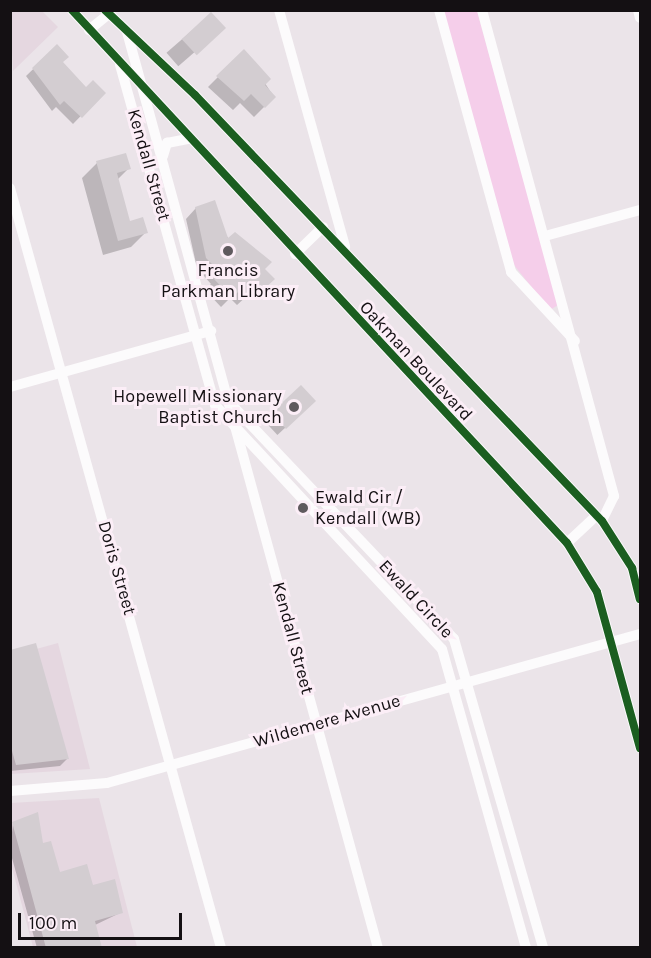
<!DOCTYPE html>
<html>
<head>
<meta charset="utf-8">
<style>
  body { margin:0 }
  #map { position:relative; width:651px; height:958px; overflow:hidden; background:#ebe4e9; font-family:Karla,sans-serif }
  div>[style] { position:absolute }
  .built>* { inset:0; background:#e5d7e0 }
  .green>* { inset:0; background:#f5ceea }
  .shadow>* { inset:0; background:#0003; transform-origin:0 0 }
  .building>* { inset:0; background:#d3cdd1; transform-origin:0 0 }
  .minor>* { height:10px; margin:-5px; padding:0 5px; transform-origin:5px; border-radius:5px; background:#fcfbfc }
  .cycleway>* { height:8px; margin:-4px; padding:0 4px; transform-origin:4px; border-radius:4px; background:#1b5e20 }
  .dots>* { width:16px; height:16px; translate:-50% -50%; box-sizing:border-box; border:3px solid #fceef7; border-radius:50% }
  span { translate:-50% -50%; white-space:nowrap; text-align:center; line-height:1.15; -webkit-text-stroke:6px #fceef7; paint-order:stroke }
  .street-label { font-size:18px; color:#141013 }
  .poi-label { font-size:18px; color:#141013 }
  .right { translate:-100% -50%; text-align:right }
  .left { translate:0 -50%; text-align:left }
  .frame { position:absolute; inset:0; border:12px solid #141013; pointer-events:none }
  .scale { position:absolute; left:18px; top:913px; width:164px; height:27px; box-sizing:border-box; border:3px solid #141013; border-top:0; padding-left:8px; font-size:18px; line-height:21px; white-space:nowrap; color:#141013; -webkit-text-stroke:4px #fceef7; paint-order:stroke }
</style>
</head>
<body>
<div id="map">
  <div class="built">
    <div style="clip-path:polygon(10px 11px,42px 11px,58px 27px,13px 71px)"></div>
    <div style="clip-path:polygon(58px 643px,90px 769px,11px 774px,11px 656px)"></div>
    <div style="clip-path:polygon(99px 798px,137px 947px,33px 947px,11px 864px,10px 803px)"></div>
  </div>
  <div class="green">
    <div style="clip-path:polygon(443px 11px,477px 11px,558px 305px,550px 310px,514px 265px)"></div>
  </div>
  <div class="shadow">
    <div style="left:211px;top:14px;width:18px;height:59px;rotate:49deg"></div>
    <div style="clip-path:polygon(57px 46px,61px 63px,86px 89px,103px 93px,73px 124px,56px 107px,52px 111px,26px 76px)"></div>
    <div style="clip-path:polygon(244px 51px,274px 97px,254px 117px,240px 103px,233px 110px,208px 87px)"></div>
    <div style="clip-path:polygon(97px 163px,129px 168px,117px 180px,129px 222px,146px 232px,131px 247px,103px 255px,82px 178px)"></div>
    <div style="clip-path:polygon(196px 208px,273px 279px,252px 299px,248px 295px,237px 305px,230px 298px,221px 307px,205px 290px,211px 284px,197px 268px,186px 219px)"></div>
    <div style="left:301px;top:387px;width:19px;height:50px;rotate:47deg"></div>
    <div style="clip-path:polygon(10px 653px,67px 759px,60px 766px,10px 771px)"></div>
    <div style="clip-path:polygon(13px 823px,42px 845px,59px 874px,92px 887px,122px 912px,95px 925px,101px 948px,37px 948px,10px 851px)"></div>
  </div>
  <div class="building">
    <div style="left:211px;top:12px;width:22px;height:40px;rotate:47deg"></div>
    <div style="clip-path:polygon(57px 44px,69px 57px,63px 62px,86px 87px,93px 80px,106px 93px,82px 118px,64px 101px,60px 105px,32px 68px)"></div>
    <div style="clip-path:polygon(244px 49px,271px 79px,265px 85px,276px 97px,265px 108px,251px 94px,244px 101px,216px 76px)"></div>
    <div style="clip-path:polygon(126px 153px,131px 169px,117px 173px,130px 221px,143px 217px,148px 233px,118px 241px,96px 161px)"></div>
    <div style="clip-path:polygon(215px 200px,228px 238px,235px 232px,272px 262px,265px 269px,275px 279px,263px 290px,259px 286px,248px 296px,241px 289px,232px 298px,214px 279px,221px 273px,206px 258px,195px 207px)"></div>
    <div style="left:301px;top:385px;width:22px;height:41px;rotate:47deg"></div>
    <div style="clip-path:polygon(36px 643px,69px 759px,16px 765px,10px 744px,10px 650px)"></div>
    <div style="clip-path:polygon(38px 812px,43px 843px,51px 841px,60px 872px,87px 864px,93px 885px,115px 879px,123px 913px,95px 921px,102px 948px,46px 948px,12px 822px)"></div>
  </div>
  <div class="minor">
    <div style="left:72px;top:10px;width:727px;rotate:47.12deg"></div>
    <div style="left:567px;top:543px;width:57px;rotate:58.5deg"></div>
    <div style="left:597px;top:592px;width:162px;rotate:74.6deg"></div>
    <div style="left:105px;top:10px;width:124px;rotate:43.4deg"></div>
    <div style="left:195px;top:95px;width:589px;rotate:46.31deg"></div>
    <div style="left:602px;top:521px;width:56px;rotate:57.4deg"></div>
    <div style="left:632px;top:568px;width:32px;rotate:76deg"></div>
    <div style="left:279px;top:10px;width:246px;rotate:74.4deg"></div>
    <div style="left:439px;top:10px;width:272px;rotate:74.6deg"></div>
    <div style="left:511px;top:272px;width:94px;rotate:47.2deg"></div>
    <div style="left:482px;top:10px;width:504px;rotate:74.8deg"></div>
    <div style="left:614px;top:496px;width:28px;rotate:116deg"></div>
    <div style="left:638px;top:10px;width:8px;rotate:76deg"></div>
    <div style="left:89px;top:30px;width:26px;rotate:-39deg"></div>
    <div style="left:127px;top:32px;width:950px;rotate:74.68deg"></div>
    <div style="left:120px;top:65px;width:353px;rotate:74.4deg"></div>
    <div style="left:215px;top:405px;width:333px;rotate:47.1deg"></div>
    <div style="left:442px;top:649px;width:311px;rotate:74.3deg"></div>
    <div style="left:163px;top:156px;width:14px;rotate:-73deg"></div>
    <div style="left:167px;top:143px;width:21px;rotate:-11deg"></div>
    <div style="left:10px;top:188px;width:789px;rotate:74.48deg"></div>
    <div style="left:545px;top:236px;width:98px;rotate:-15.3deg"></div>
    <div style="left:295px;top:254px;width:39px;rotate:-44deg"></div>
    <div style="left:10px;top:387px;width:209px;rotate:-15.6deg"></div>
    <div style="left:231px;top:404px;width:324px;rotate:46.5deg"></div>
    <div style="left:454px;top:639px;width:322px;rotate:73.9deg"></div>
    <div style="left:567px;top:543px;width:40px;rotate:-43deg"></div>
    <div style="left:10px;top:791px;width:97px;rotate:-4.7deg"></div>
    <div style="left:107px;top:783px;width:553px;rotate:-15.62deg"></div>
  </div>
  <div class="cycleway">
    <div style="left:72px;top:10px;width:727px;rotate:47.12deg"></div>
    <div style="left:567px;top:543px;width:57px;rotate:58.5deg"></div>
    <div style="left:597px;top:592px;width:162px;rotate:74.6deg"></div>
    <div style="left:105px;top:10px;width:124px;rotate:43.4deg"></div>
    <div style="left:195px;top:95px;width:589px;rotate:46.31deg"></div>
    <div style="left:602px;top:521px;width:56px;rotate:57.4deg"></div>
    <div style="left:632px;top:568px;width:32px;rotate:76deg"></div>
  </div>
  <div class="dots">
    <div style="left:228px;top:251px;background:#5f5a5e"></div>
    <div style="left:294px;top:407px;background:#5f5a5e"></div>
    <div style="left:303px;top:508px;background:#5f5a5e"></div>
  </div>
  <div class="street-label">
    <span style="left:149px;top:165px;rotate:74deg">Kendall Street</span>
    <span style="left:416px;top:361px;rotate:47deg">Oakman Boulevard</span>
    <span style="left:117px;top:568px;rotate:74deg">Doris Street</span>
    <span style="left:416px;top:599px;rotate:47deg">Ewald Circle</span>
    <span style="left:293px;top:638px;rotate:75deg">Kendall Street</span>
    <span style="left:327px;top:721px;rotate:-16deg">Wildemere Avenue</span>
  </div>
  <div class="poi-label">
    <span style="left:228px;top:281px">Francis<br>Parkman Library</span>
    <span class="right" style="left:282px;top:407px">Hopewell Missionary<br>Baptist Church</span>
    <span class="left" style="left:315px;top:508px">Ewald Cir /<br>Kendall (WB)</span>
  </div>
  <div class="frame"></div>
  <div class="scale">100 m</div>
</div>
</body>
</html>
